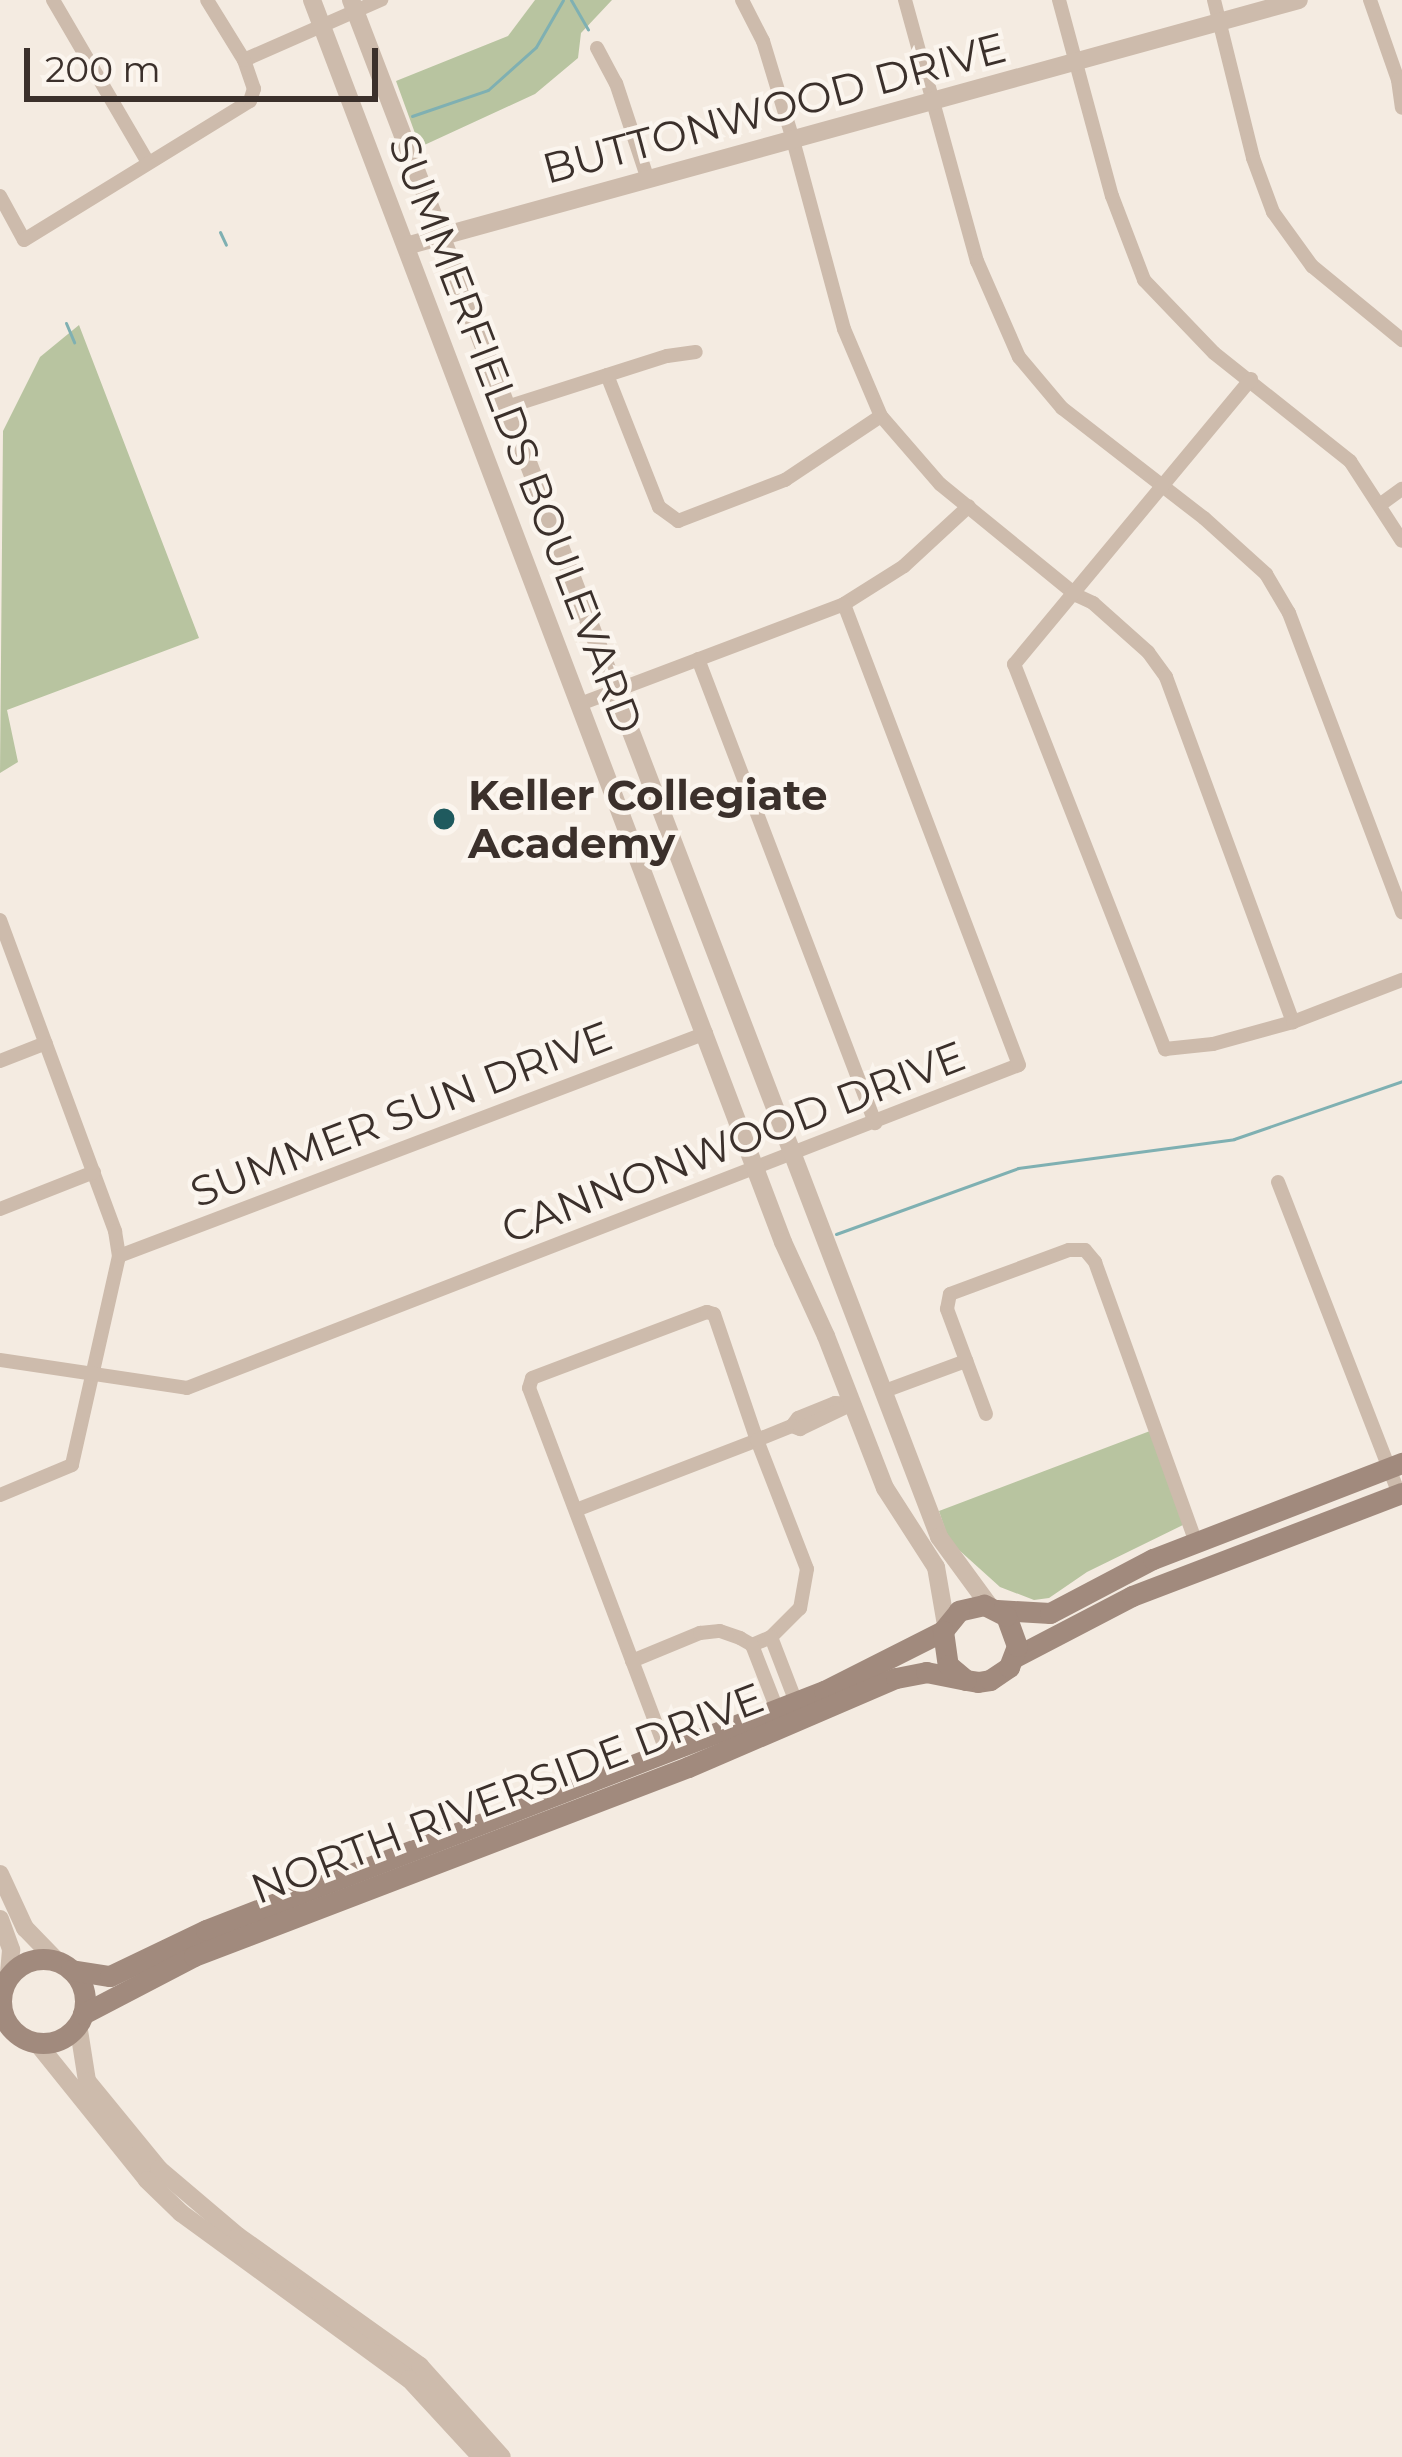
<!DOCTYPE html>
<html>
<head>
<meta charset="utf-8">
<style>
  body { margin:0 }
  #map { position:relative; width:1402px; height:2457px; overflow:hidden; background:#f4ebe1; font-family:Montserrat,sans-serif }
  div>[style] { position:absolute }
  .green>* { inset:0; background:#b8c4a0 }
  .stream>* { height:3px; margin:-1.5px; padding:0 1.5px; transform-origin:1.5px; border-radius:1.5px; background:#7fb0b2 }
  .minor>* { height:14px; margin:-7px; padding:0 7px; transform-origin:7px; border-radius:7px; background:#cdbbac }
  .tertiary>* { height:18px; margin:-9px; padding:0 9px; transform-origin:9px; border-radius:9px; background:#cdbbac }
  .secondary>* { height:21px; margin:-10.5px; padding:0 10.5px; transform-origin:10.5px; border-radius:10.5px; background:#a18a7d }
  .secondary>.ring { margin:-10.5px; padding:0; box-sizing:content-box; background:none; border:21px solid #a18a7d; border-radius:50% }
  .dots>* { width:33px; height:33px; translate:-50% -50%; box-sizing:border-box; border:6px solid #fbf5ee; border-radius:50% }
  span { translate:-50% -50%; white-space:nowrap; text-align:center; line-height:1.15; -webkit-text-stroke:9px #fbf5ee; paint-order:stroke }
  .street-label { font-size:42px; color:#3b302b }
  .poi-label { font-size:42px; color:#3b302b; font-weight:700 }
  .left { translate:0 -50%; text-align:left }
  .scale { position:absolute; left:24px; top:48px; width:354px; height:54px; box-sizing:border-box; border:6px solid #3b302b; border-top:0; padding-left:15px; font-size:36px; line-height:42px; white-space:nowrap; color:#3b302b; -webkit-text-stroke:9px #fbf5ee; paint-order:stroke }
</style>
</head>
<body>
<div id="map">
  <div class="green">
    <div style="clip-path:polygon(535px 0,612px 0,581px 33px,578px 58px,535px 94px,420px 147px,396px 81px,508px 36px)"></div>
    <div style="clip-path:polygon(79px 325px,199px 638px,7px 710px,18px 762px,0 773px,3px 431px,40px 357px)"></div>
    <div style="clip-path:polygon(1150px 1431px,1185px 1524px,1087px 1572px,1049px 1598px,1034px 1600px,1000px 1587px,949px 1541px,939px 1511px)"></div>
  </div>
  <div class="stream">
    <div style="left:571px;top:0;width:34px;rotate:60deg"></div>
    <div style="left:412px;top:116px;width:80px;rotate:-18.9deg"></div>
    <div style="left:488px;top:90px;width:64px;rotate:-41.9deg"></div>
    <div style="left:536px;top:47px;width:54px;rotate:-60.1deg"></div>
    <div style="left:220px;top:232px;width:14px;rotate:65deg"></div>
    <div style="left:66px;top:323px;width:21px;rotate:67deg"></div>
    <div style="left:836px;top:1234px;width:194px;rotate:-19.9deg"></div>
    <div style="left:1018px;top:1168px;width:218px;rotate:-7.6deg"></div>
    <div style="left:1234px;top:1139px;width:178px;rotate:-19deg"></div>
  </div>
  <div class="minor">
    <div style="left:53px;top:0;width:186px;rotate:59.7deg"></div>
    <div style="left:742px;top:0;width:46px;rotate:62.9deg"></div>
    <div style="left:763px;top:41px;width:103px;rotate:73.1deg"></div>
    <div style="left:793px;top:140px;width:196px;rotate:74.9deg"></div>
    <div style="left:844px;top:329px;width:95px;rotate:67deg"></div>
    <div style="left:881px;top:416px;width:90px;rotate:49.1deg"></div>
    <div style="left:940px;top:484px;width:176px;rotate:39.2deg"></div>
    <div style="left:1076px;top:595px;width:19px;rotate:25deg"></div>
    <div style="left:1093px;top:603px;width:74px;rotate:41.7deg"></div>
    <div style="left:1148px;top:652px;width:31px;rotate:54deg"></div>
    <div style="left:1166px;top:677px;width:368px;rotate:69.8deg"></div>
    <div style="left:905px;top:0;width:271px;rotate:74.6deg"></div>
    <div style="left:977px;top:261px;width:105px;rotate:66.4deg"></div>
    <div style="left:1019px;top:357px;width:67px;rotate:49.9deg"></div>
    <div style="left:1062px;top:408px;width:180px;rotate:37.8deg"></div>
    <div style="left:1204px;top:518px;width:84px;rotate:42.1deg"></div>
    <div style="left:1266px;top:574px;width:45px;rotate:59.5deg"></div>
    <div style="left:1289px;top:613px;width:320px;rotate:69.3deg"></div>
    <div style="left:1059px;top:0;width:203px;rotate:74.9deg"></div>
    <div style="left:1112px;top:196px;width:90px;rotate:69.1deg"></div>
    <div style="left:1144px;top:280px;width:101px;rotate:46.2deg"></div>
    <div style="left:1214px;top:353px;width:174px;rotate:38.5deg"></div>
    <div style="left:1350px;top:461px;width:95px;rotate:57deg"></div>
    <div style="left:1214px;top:0;width:163px;rotate:76.1deg"></div>
    <div style="left:1253px;top:158px;width:58px;rotate:69.7deg"></div>
    <div style="left:1273px;top:212px;width:67px;rotate:54.2deg"></div>
    <div style="left:1312px;top:266px;width:117px;rotate:39.4deg"></div>
    <div style="left:1370px;top:0;width:85px;rotate:70.7deg"></div>
    <div style="left:1398px;top:80px;width:28px;rotate:82deg"></div>
    <div style="left:597px;top:48px;width:40px;rotate:62deg"></div>
    <div style="left:616px;top:83px;width:102px;rotate:71.7deg"></div>
    <div style="left:244px;top:60px;width:150px;rotate:-23.7deg"></div>
    <div style="left:0;top:196px;width:50px;rotate:61.4deg"></div>
    <div style="left:24px;top:240px;width:265px;rotate:-31.6deg"></div>
    <div style="left:250px;top:101px;width:13px;rotate:-72deg"></div>
    <div style="left:254px;top:89px;width:31px;rotate:-109deg"></div>
    <div style="left:244px;top:60px;width:70px;rotate:-121.7deg"></div>
    <div style="left:607px;top:375px;width:142px;rotate:68.5deg"></div>
    <div style="left:659px;top:507px;width:24px;rotate:36deg"></div>
    <div style="left:678px;top:521px;width:115px;rotate:-21deg"></div>
    <div style="left:785px;top:480px;width:115px;rotate:-33.7deg"></div>
    <div style="left:1251px;top:379px;width:371px;rotate:129.7deg"></div>
    <div style="left:1014px;top:664px;width:414px;rotate:68.6deg"></div>
    <div style="left:1165px;top:1049px;width:48px;rotate:-5.9deg"></div>
    <div style="left:1213px;top:1044px;width:83px;rotate:-15.4deg"></div>
    <div style="left:1293px;top:1022px;width:117px;rotate:-21.1deg"></div>
    <div style="left:507px;top:407px;width:168px;rotate:-17.7deg"></div>
    <div style="left:667px;top:356px;width:29px;rotate:-8deg"></div>
    <div style="left:1381px;top:504px;width:26px;rotate:-36deg"></div>
    <div style="left:698px;top:659px;width:497px;rotate:69.1deg"></div>
    <div style="left:580px;top:704px;width:282px;rotate:-20.7deg"></div>
    <div style="left:844px;top:604px;width:71px;rotate:-32.3deg"></div>
    <div style="left:904px;top:566px;width:88px;rotate:-42.7deg"></div>
    <div style="left:0;top:920px;width:332px;rotate:69.7deg"></div>
    <div style="left:115px;top:1231px;width:25px;rotate:81deg"></div>
    <div style="left:119px;top:1256px;width:214px;rotate:102.7deg"></div>
    <div style="left:72px;top:1465px;width:78px;rotate:157.4deg"></div>
    <div style="left:0;top:1061px;width:49px;rotate:-21.4deg"></div>
    <div style="left:1278px;top:1182px;width:335px;rotate:68.8deg"></div>
    <div style="left:0;top:1209px;width:101px;rotate:-21.5deg"></div>
    <div style="left:119px;top:1256px;width:628px;rotate:-20.8deg"></div>
    <div style="left:0;top:1360px;width:189px;rotate:8.5deg"></div>
    <div style="left:187px;top:1388px;width:892px;rotate:-21.22deg"></div>
    <div style="left:1019px;top:1065px;width:493px;rotate:-110.8deg"></div>
    <div style="left:882px;top:1392px;width:90px;rotate:-20.3deg"></div>
    <div style="left:986px;top:1414px;width:112px;rotate:-110.4deg"></div>
    <div style="left:947px;top:1309px;width:15px;rotate:-79deg"></div>
    <div style="left:950px;top:1294px;width:127px;rotate:-20.3deg"></div>
    <div style="left:1069px;top:1250px;width:16px"></div>
    <div style="left:1085px;top:1250px;width:16px;rotate:50deg"></div>
    <div style="left:1095px;top:1262px;width:299px;rotate:70.2deg"></div>
    <div style="left:792px;top:1426px;width:10px;rotate:-53deg"></div>
    <div style="left:798px;top:1418px;width:40px;rotate:-22deg"></div>
    <div style="left:835px;top:1403px;width:17px;rotate:3deg"></div>
    <div style="left:576px;top:1510px;width:194px;rotate:-21.1deg"></div>
    <div style="left:757px;top:1440px;width:138px;rotate:68.8deg"></div>
    <div style="left:807px;top:1569px;width:40px;rotate:100deg"></div>
    <div style="left:800px;top:1608px;width:41px;rotate:135deg"></div>
    <div style="left:771px;top:1637px;width:21px;rotate:157deg"></div>
    <div style="left:771px;top:1637px;width:70px;rotate:69deg"></div>
    <div style="left:632px;top:1661px;width:74px;rotate:-22.4deg"></div>
    <div style="left:700px;top:1633px;width:20px;rotate:-6deg"></div>
    <div style="left:720px;top:1631px;width:21px;rotate:19deg"></div>
    <div style="left:740px;top:1638px;width:14px;rotate:30deg"></div>
    <div style="left:752px;top:1645px;width:69px;rotate:68.7deg"></div>
    <div style="left:667px;top:1753px;width:390px;rotate:-110.7deg"></div>
    <div style="left:529px;top:1388px;width:10px;rotate:-73deg"></div>
    <div style="left:532px;top:1378px;width:187px;rotate:-20.7deg"></div>
    <div style="left:707px;top:1312px;width:7px;rotate:16deg"></div>
    <div style="left:714px;top:1314px;width:133px;rotate:71.2deg"></div>
    <div style="left:757px;top:1440px;width:38px;rotate:-22deg"></div>
    <div style="left:792px;top:1426px;width:9px;rotate:21deg"></div>
    <div style="left:800px;top:1429px;width:58px;rotate:-25.7deg"></div>
  </div>
  <div class="tertiary">
    <div style="left:312px;top:0;width:1328px;rotate:69.23deg"></div>
    <div style="left:783px;top:1242px;width:103px;rotate:65.4deg"></div>
    <div style="left:826px;top:1336px;width:163px;rotate:68.8deg"></div>
    <div style="left:885px;top:1488px;width:94px;rotate:57.2deg"></div>
    <div style="left:936px;top:1567px;width:59px;rotate:80.2deg"></div>
    <div style="left:351px;top:0;width:1646px;rotate:69.06deg"></div>
    <div style="left:939px;top:1537px;width:88px;rotate:53.8deg"></div>
    <div style="left:406px;top:246px;width:926px;rotate:-15.4deg"></div>
    <div style="left:0;top:1874px;width:60px;rotate:65.2deg"></div>
    <div style="left:25px;top:1928px;width:46px;rotate:45.9deg"></div>
    <div style="left:0;top:1919px;width:33px;rotate:70deg"></div>
    <div style="left:11px;top:1950px;width:25px;rotate:95deg"></div>
    <div style="left:78px;top:2024px;width:58px;rotate:81deg"></div>
    <div style="left:87px;top:2081px;width:114px;rotate:50.7deg"></div>
    <div style="left:159px;top:2169px;width:104px;rotate:40.3deg"></div>
    <div style="left:238px;top:2236px;width:224px;rotate:35.5deg"></div>
    <div style="left:420px;top:2366px;width:122px;rotate:48deg"></div>
    <div style="left:37px;top:2043px;width:176px;rotate:51.2deg"></div>
    <div style="left:147px;top:2180px;width:47px;rotate:44.1deg"></div>
    <div style="left:181px;top:2213px;width:282px;rotate:36.1deg"></div>
    <div style="left:409px;top:2379px;width:106px;rotate:47.3deg"></div>
  </div>
  <div class="secondary">
    <div style="left:997px;top:1610px;width:53px;rotate:3.2deg"></div>
    <div style="left:1050px;top:1613px;width:116px;rotate:-27.7deg"></div>
    <div style="left:1153px;top:1559px;width:267px;rotate:-21.1deg"></div>
    <div style="left:1015px;top:1657px;width:132px;rotate:-27.5deg"></div>
    <div style="left:1132px;top:1596px;width:289px;rotate:-20.9deg"></div>
    <div class="ring" style="left:1px;top:1959px;width:63px;height:63px"></div>
    <div style="left:71px;top:1970px;width:39px;rotate:9deg"></div>
    <div style="left:110px;top:1976px;width:106px;rotate:-25.6deg"></div>
    <div style="left:206px;top:1930px;width:663px;rotate:-21.14deg"></div>
    <div style="left:824px;top:1691px;width:133px;rotate:-26.8deg"></div>
    <div style="left:83px;top:2014px;width:125px;rotate:-27.6deg"></div>
    <div style="left:194px;top:1956px;width:529px;rotate:-20.94deg"></div>
    <div style="left:688px;top:1767px;width:226px;rotate:-23.2deg"></div>
    <div style="left:896px;top:1678px;width:31px;rotate:-11deg"></div>
    <div style="left:926px;top:1672px;width:41px;rotate:11.3deg"></div>
    <div style="left:966px;top:1680px;width:12px;rotate:9deg"></div>
    <div style="left:978px;top:1682px;width:12px;rotate:-9deg"></div>
    <div style="left:990px;top:1680px;width:23px;rotate:-34deg"></div>
    <div style="left:1009px;top:1667px;width:22px;rotate:-69deg"></div>
    <div style="left:1017px;top:1646px;width:32px;rotate:-110deg"></div>
    <div style="left:1006px;top:1616px;width:25px;rotate:-153deg"></div>
    <div style="left:984px;top:1605px;width:26px;rotate:167deg"></div>
    <div style="left:959px;top:1611px;width:26px;rotate:129deg"></div>
    <div style="left:943px;top:1631px;width:34px;rotate:82deg"></div>
    <div style="left:948px;top:1665px;width:23px;rotate:40deg"></div>
  </div>
  <div class="dots">
    <div style="left:444px;top:819px;background:#1f5a5e"></div>
  </div>
  <div class="street-label">
    <span style="left:774px;top:108px;rotate:-15deg">BUTTONWOOD DRIVE</span>
    <span style="left:516px;top:434px;rotate:69deg">SUMMERFIELDS BOULEVARD</span>
    <span style="left:401px;top:1114px;rotate:-21deg">SUMMER SUN DRIVE</span>
    <span style="left:733px;top:1142px;rotate:-21deg">CANNONWOOD DRIVE</span>
    <span style="left:507px;top:1793px;rotate:-21deg">NORTH RIVERSIDE DRIVE</span>
  </div>
  <div class="poi-label">
    <span class="left" style="left:468px;top:819px">Keller Collegiate<br>Academy</span>
  </div>
  <div class="scale">200 m</div>
</div>
</body>
</html>
